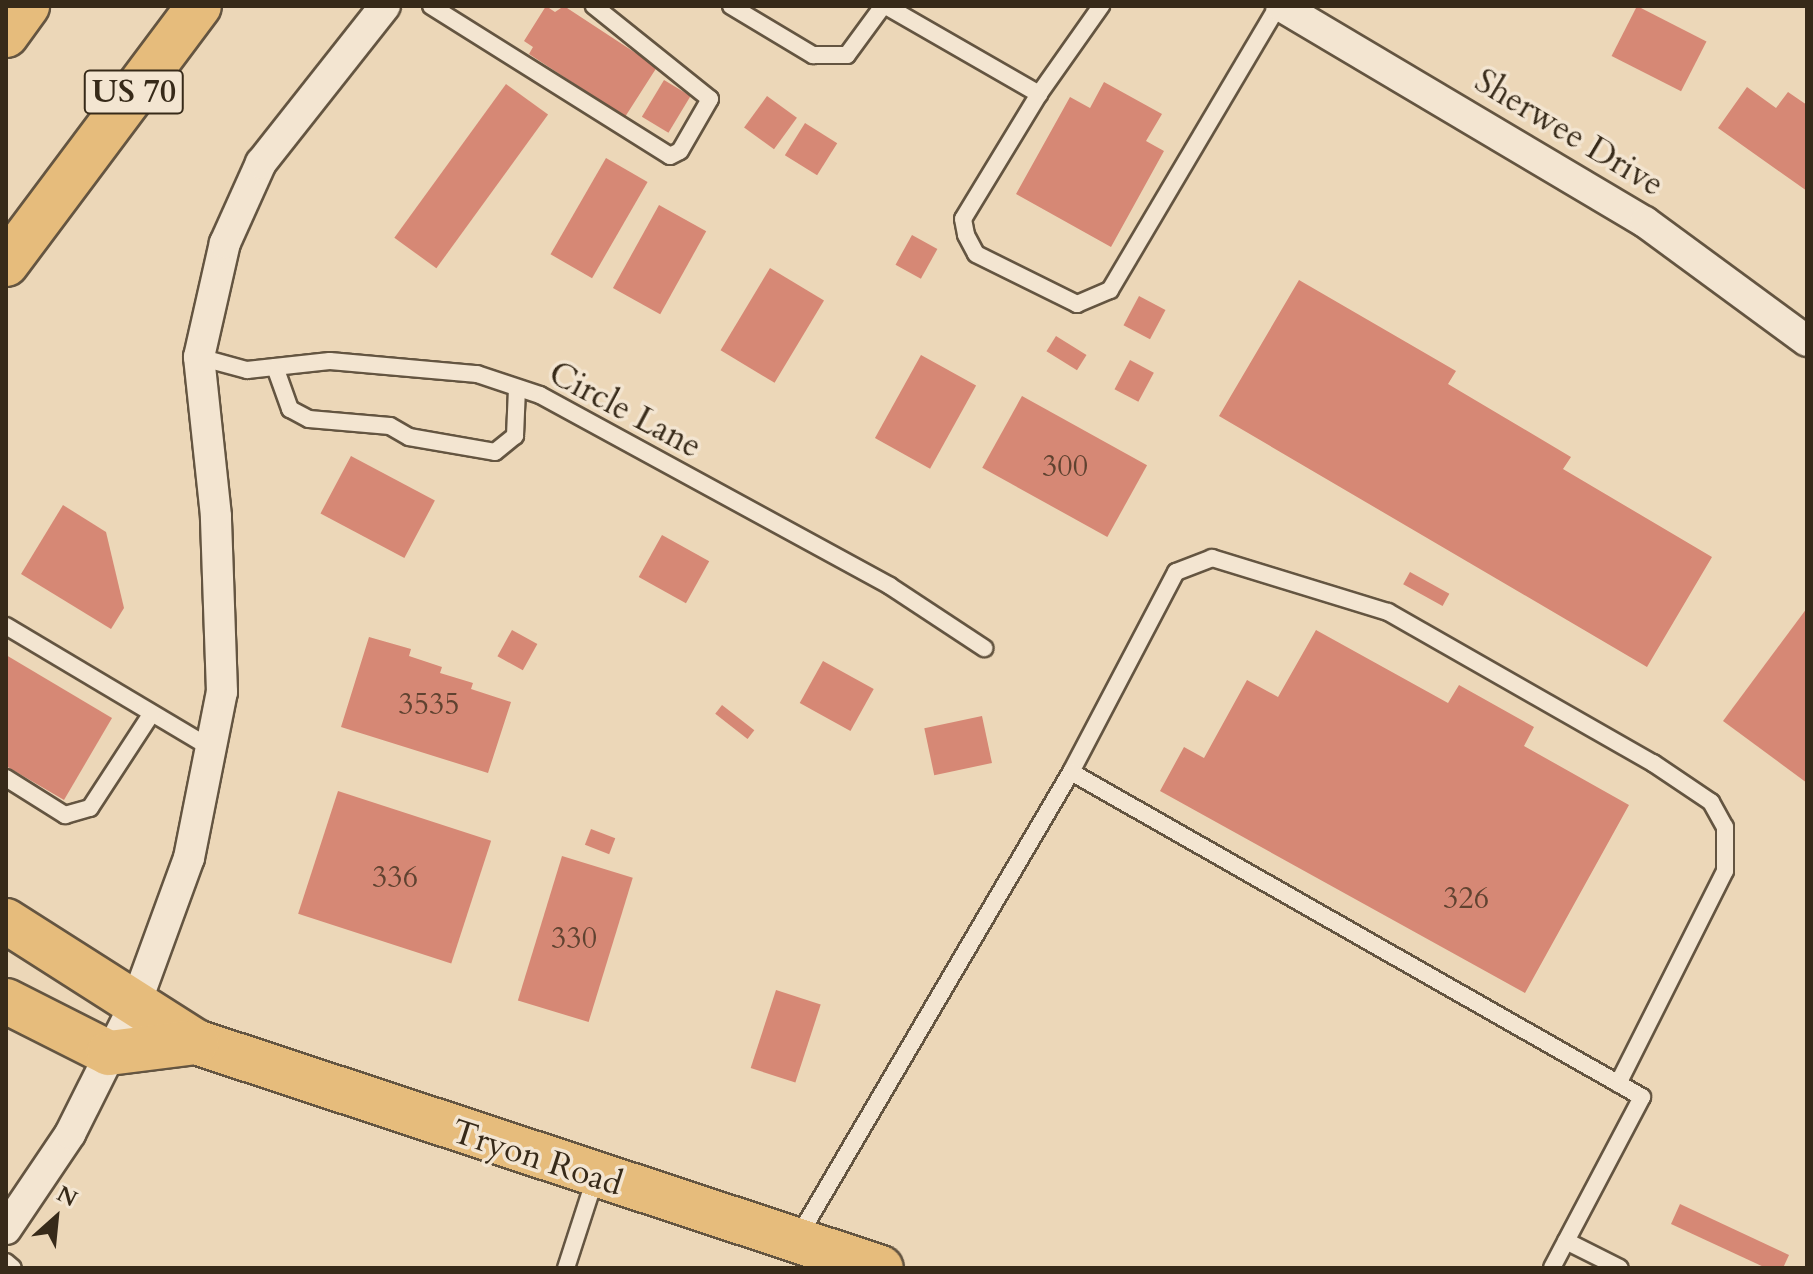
<!DOCTYPE html>
<html>
<head>
<meta charset="utf-8">
<style>
  body { margin:0 }
  #map { position:relative; width:1813px; height:1274px; overflow:hidden; background:#ecd7b8; font-family:Cardo,serif }
  div>[style] { position:absolute }
  .building>* { inset:0; background:#d68875; transform-origin:0 0 }
  .roads { filter:drop-shadow(2px 0 #645541) drop-shadow(-2px 0 #645541) drop-shadow(0 2px #645541) drop-shadow(0 -2px #645541) }
  .service>* { height:16px; margin:-8px; padding:0 8px; transform-origin:8px; border-radius:8px; background:#f3e5d1 }
  .minor>* { height:30px; margin:-15px; padding:0 15px; transform-origin:15px; border-radius:15px; background:#f3e5d1 }
  .primary>* { height:44px; margin:-22px; padding:0 22px; transform-origin:22px; border-radius:22px; background:#e6bc7c }
  .trunk>* { height:44px; margin:-22px; padding:0 22px; transform-origin:22px; border-radius:22px; background:#e6bc7c }
  span { translate:-50% -50%; white-space:nowrap; text-align:center; line-height:1.15; -webkit-text-stroke:7px #f3e5d1; paint-order:stroke }
  .number-label { font-size:30px; color:#5f4230 }
  .number-label span { -webkit-text-stroke-width:0 }
  .shield-label span { padding:2px 6px; background:#f3e5d1; border:2px solid; border-radius:6px; -webkit-text-stroke-width:0 }
  .shield-label { font-size:32px; color:#372a19; font-weight:700 }
  .street-label { font-size:34px; color:#372a19 }
  .frame { position:absolute; inset:0; border:8px solid #372a19; pointer-events:none }
  .north { position:absolute; left:16px; top:1178px; width:80px; height:80px; -webkit-text-stroke:6px #f3e5d1; paint-order:stroke; rotate:27deg; font-size:22px; font-weight:700; line-height:32px; text-align:center; color:#372a19 }
  .north::after { content:''; display:block; margin:auto; width:28px; height:36px; background:#372a19; clip-path:polygon(50% 0,100% 100%,50% 72%,0 100%) }
</style>
</head>
<body>
<div id="map">
  <div class="building">
    <div style="clip-path:polygon(546px 6px,555px 12px,564px 6px,657px 67px,625px 117px,529px 54px,533px 47px,524px 41px)"></div>
    <div style="left:1637px;top:6px;width:78px;height:56px;rotate:27deg"></div>
    <div style="left:664px;top:80px;width:31px;height:43px;rotate:31deg"></div>
    <div style="clip-path:polygon(1104px 82px,1162px 114px,1146px 141px,1164px 151px,1111px 247px,1016px 194px,1070px 97px,1090px 108px)"></div>
    <div style="left:506px;top:84px;width:52px;height:190px;rotate:36deg"></div>
    <div style="clip-path:polygon(1747px 87px,1776px 108px,1788px 92px,1807px 105px,1807px 191px,1718px 128px)"></div>
    <div style="left:767px;top:96px;width:37px;height:39px;rotate:36deg"></div>
    <div style="left:805px;top:123px;width:38px;height:38px;rotate:32deg"></div>
    <div style="left:606px;top:158px;width:48px;height:111px;rotate:30deg"></div>
    <div style="left:659px;top:205px;width:54px;height:95px;rotate:29deg"></div>
    <div style="left:912px;top:235px;width:29px;height:34px;rotate:29deg"></div>
    <div style="left:770px;top:268px;width:63px;height:96px;rotate:31deg"></div>
    <div style="clip-path:polygon(1299px 280px,1456px 371px,1448px 384px,1571px 457px,1563px 469px,1712px 557px,1647px 667px,1219px 416px)"></div>
    <div style="left:1139px;top:296px;width:30px;height:33px;rotate:28deg"></div>
    <div style="left:1056px;top:336px;width:36px;height:18px;rotate:32deg"></div>
    <div style="left:921px;top:355px;width:63px;height:95px;rotate:29deg"></div>
    <div style="left:1130px;top:360px;width:27px;height:33px;rotate:28deg"></div>
    <div style="left:1022px;top:396px;width:143px;height:82px;rotate:29deg"></div>
    <div style="left:351px;top:456px;width:95px;height:65px;rotate:28deg"></div>
    <div style="clip-path:polygon(63px 505px,106px 532px,124px 608px,111px 629px,21px 574px)"></div>
    <div style="left:662px;top:535px;width:54px;height:48px;rotate:29deg"></div>
    <div style="left:1410px;top:572px;width:45px;height:14px;rotate:29deg"></div>
    <div style="clip-path:polygon(1807px 608px,1807px 783px,1723px 721px)"></div>
    <div style="left:512px;top:630px;width:29px;height:30px;rotate:29deg"></div>
    <div style="clip-path:polygon(1316px 630px,1448px 703px,1459px 685px,1534px 727px,1524px 746px,1629px 805px,1525px 993px,1160px 791px,1184px 747px,1204px 758px,1247px 680px,1278px 697px)"></div>
    <div style="clip-path:polygon(369px 637px,411px 649px,409px 656px,442px 667px,440px 673px,473px 683px,471px 689px,511px 702px,488px 773px,341px 727px)"></div>
    <div style="clip-path:polygon(6px 655px,112px 718px,64px 800px,6px 766px)"></div>
    <div style="left:823px;top:661px;width:58px;height:48px;rotate:29deg"></div>
    <div style="left:722px;top:705px;width:41px;height:11px;rotate:38deg"></div>
    <div style="left:982px;top:716px;width:48px;height:59px;rotate:78deg"></div>
    <div style="left:338px;top:791px;width:161px;height:129px;rotate:18deg"></div>
    <div style="left:591px;top:829px;width:26px;height:17px;rotate:21deg"></div>
    <div style="left:562px;top:856px;width:74px;height:151px;rotate:17deg"></div>
    <div style="left:776px;top:990px;width:47px;height:82px;rotate:18deg"></div>
    <div style="clip-path:polygon(1680px 1204px,1789px 1255px,1783px 1268px,1766px 1268px,1671px 1224px)"></div>
  </div>
  <div class="roads">
    <div class="service">
      <div style="left:431px;top:6px;width:282px;rotate:32.1deg"></div>
      <div style="left:670px;top:156px;width:11px;rotate:-27deg"></div>
      <div style="left:680px;top:151px;width:60px;rotate:-60deg"></div>
      <div style="left:710px;top:99px;width:149px;rotate:-141.3deg"></div>
      <div style="left:731px;top:6px;width:96px;rotate:30.9deg"></div>
      <div style="left:813px;top:55px;width:34px"></div>
      <div style="left:847px;top:55px;width:61px;rotate:-53.7deg"></div>
      <div style="left:886px;top:6px;width:177px;rotate:29.9deg"></div>
      <div style="left:1039px;top:94px;width:108px;rotate:-54.8deg"></div>
      <div style="left:1039px;top:94px;width:146px;rotate:121.3deg"></div>
      <div style="left:963px;top:219px;width:16px;rotate:79deg"></div>
      <div style="left:966px;top:235px;width:21px;rotate:62deg"></div>
      <div style="left:976px;top:254px;width:113px;rotate:26.3deg"></div>
      <div style="left:1077px;top:304px;width:36px;rotate:-23deg"></div>
      <div style="left:1110px;top:290px;width:330px;rotate:-59.4deg"></div>
      <div style="left:199px;top:357px;width:50px;rotate:15.2deg"></div>
      <div style="left:247px;top:370px;width:83px;rotate:-6.2deg"></div>
      <div style="left:330px;top:361px;width:148px;rotate:5.1deg"></div>
      <div style="left:477px;top:374px;width:66px;rotate:18.4deg"></div>
      <div style="left:540px;top:395px;width:399px;rotate:28.6deg"></div>
      <div style="left:890px;top:586px;width:113px;rotate:33.4deg"></div>
      <div style="left:275px;top:367px;width:45px;rotate:70.3deg"></div>
      <div style="left:290px;top:409px;width:21px;rotate:28deg"></div>
      <div style="left:309px;top:419px;width:81px;rotate:4.9deg"></div>
      <div style="left:390px;top:426px;width:22px;rotate:30deg"></div>
      <div style="left:409px;top:437px;width:87px;rotate:9.9deg"></div>
      <div style="left:495px;top:452px;width:26px;rotate:-39deg"></div>
      <div style="left:515px;top:436px;width:48px;rotate:-87.6deg"></div>
      <div style="left:6px;top:626px;width:239px;rotate:30.8deg"></div>
      <div style="left:1071px;top:772px;width:226px;rotate:-62.3deg"></div>
      <div style="left:1176px;top:572px;width:39px;rotate:-21deg"></div>
      <div style="left:1212px;top:558px;width:184px;rotate:17.1deg"></div>
      <div style="left:1388px;top:612px;width:305px;rotate:29.7deg"></div>
      <div style="left:1653px;top:763px;width:70px;rotate:33.9deg"></div>
      <div style="left:1711px;top:802px;width:29px;rotate:61deg"></div>
      <div style="left:1725px;top:827px;width:44px;rotate:90deg"></div>
      <div style="left:1725px;top:871px;width:238px;rotate:116.7deg"></div>
      <div style="left:6px;top:778px;width:70px;rotate:32.1deg"></div>
      <div style="left:65px;top:815px;width:26px;rotate:-16deg"></div>
      <div style="left:90px;top:808px;width:113px;rotate:-56.9deg"></div>
      <div style="left:797px;top:1239px;width:541px;rotate:-59.6deg"></div>
      <div style="left:1071px;top:772px;width:657px;rotate:29.65deg"></div>
      <div style="left:1642px;top:1097px;width:193px;rotate:117.8deg"></div>
      <div style="left:1566px;top:1241px;width:60px;rotate:26.6deg"></div>
      <div style="left:6px;top:1262px;width:9px;rotate:41deg"></div>
      <div style="left:566px;top:1268px;width:94px;rotate:-72deg"></div>
    </div>
    <div class="minor">
      <div style="left:1281px;top:6px;width:423px;rotate:30.7deg"></div>
      <div style="left:1645px;top:222px;width:201px;rotate:36.3deg"></div>
      <div style="left:6px;top:1229px;width:115px;rotate:-56deg"></div>
      <div style="left:70px;top:1134px;width:150px;rotate:-63.4deg"></div>
      <div style="left:137px;top:1000px;width:151px;rotate:-69.9deg"></div>
      <div style="left:189px;top:858px;width:169px;rotate:-78.8deg"></div>
      <div style="left:222px;top:692px;width:176px;rotate:-92deg"></div>
      <div style="left:216px;top:516px;width:160px;rotate:-96.1deg"></div>
      <div style="left:199px;top:357px;width:117px;rotate:-77.2deg"></div>
      <div style="left:225px;top:243px;width:88px;rotate:-65.8deg"></div>
      <div style="left:261px;top:163px;width:200px;rotate:-51.7deg"></div>
    </div>
    <div class="primary">
      <div style="left:6px;top:921px;width:225px;rotate:32.5deg"></div>
      <div style="left:196px;top:1042px;width:721px;rotate:18.26deg"></div>
      <div style="left:6px;top:1001px;width:115px;rotate:26.8deg"></div>
      <div style="left:109px;top:1053px;width:88px;rotate:-7.2deg"></div>
    </div>
    <div class="trunk">
      <div style="left:6px;top:35px;width:36px;rotate:-54deg"></div>
      <div style="left:6px;top:264px;width:322px;rotate:-53.2deg"></div>
    </div>
  </div>
  <div class="number-label">
    <span style="left:1065px;top:467px">300</span>
    <span style="left:429px;top:705px">3535</span>
    <span style="left:395px;top:878px">336</span>
    <span style="left:1466px;top:899px">326</span>
    <span style="left:574px;top:939px">330</span>
  </div>
  <div class="shield-label">
    <span style="left:134px;top:92px">US 70</span>
  </div>
  <div class="street-label">
    <span style="left:1569px;top:133px;rotate:31deg">Sherwee Drive</span>
    <span style="left:625px;top:410px;rotate:28deg">Circle Lane</span>
    <span style="left:537px;top:1158px;rotate:18deg">Tryon Road</span>
  </div>
  <div class="frame"></div>
  <div class="north">N</div>
</div>
</body>
</html>
